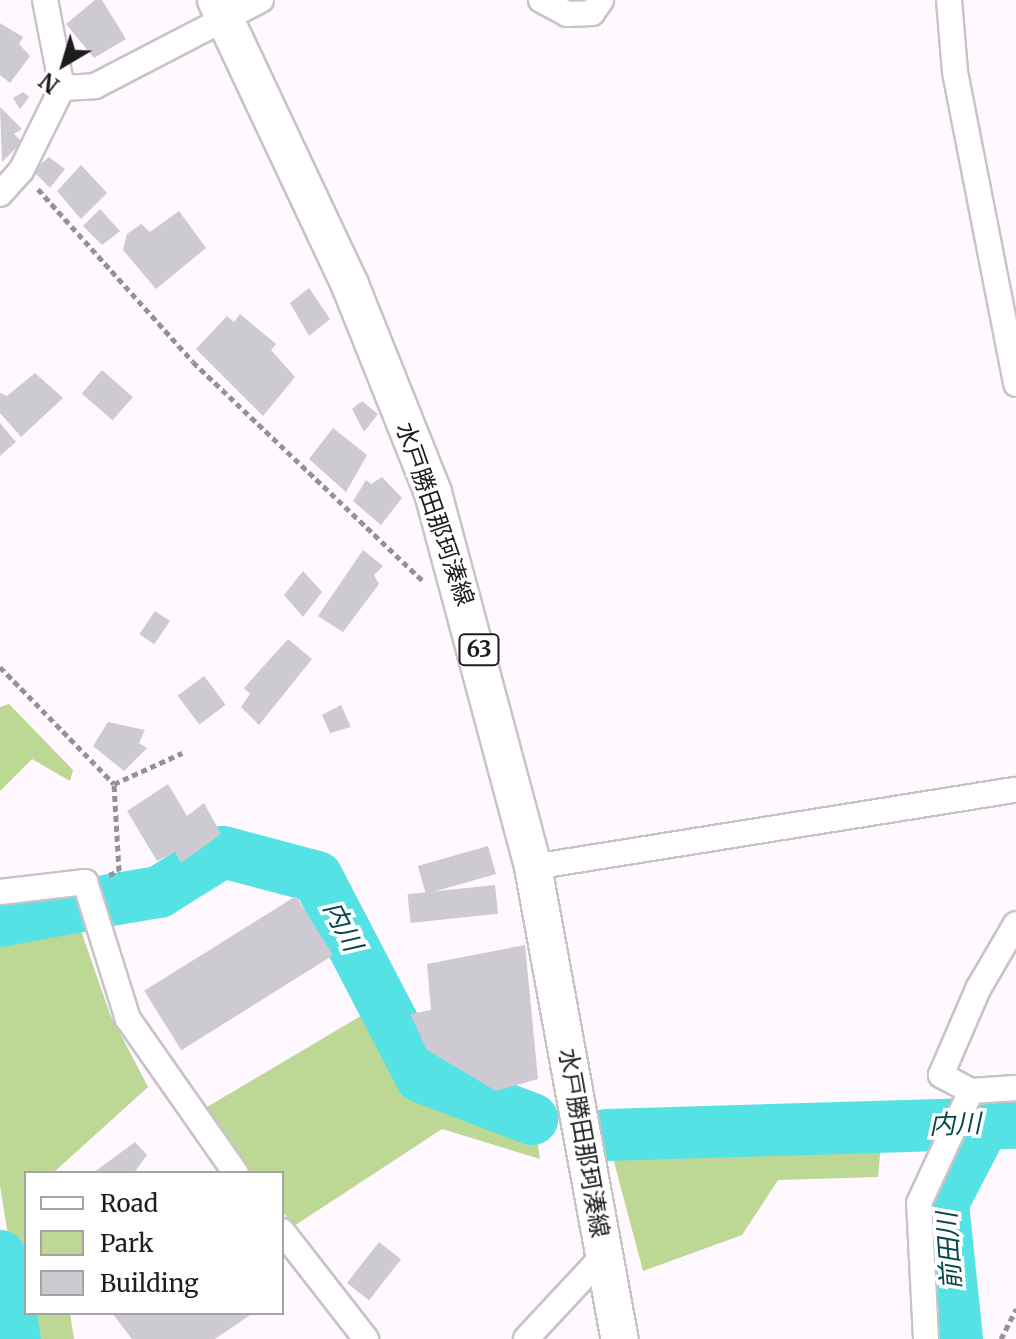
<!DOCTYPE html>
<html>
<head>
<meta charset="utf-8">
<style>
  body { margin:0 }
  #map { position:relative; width:1016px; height:1339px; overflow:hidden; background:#fff8ff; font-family:Merriweather,"Noto Sans JP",serif }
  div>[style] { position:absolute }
  .green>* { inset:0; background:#bdd795 }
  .river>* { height:52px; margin:-26px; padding:0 26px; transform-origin:26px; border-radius:26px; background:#54e2e5 }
  .building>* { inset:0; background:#cdcad2; transform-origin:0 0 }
  .path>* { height:5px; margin-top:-2.5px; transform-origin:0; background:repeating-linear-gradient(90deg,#969196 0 6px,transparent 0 10px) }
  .roads { filter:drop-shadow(2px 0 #c9c3c9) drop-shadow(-2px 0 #c9c3c9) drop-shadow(0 2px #c9c3c9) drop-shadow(0 -2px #c9c3c9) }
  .minor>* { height:24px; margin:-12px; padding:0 12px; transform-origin:12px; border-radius:12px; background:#fff }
  .primary>* { height:36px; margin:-18px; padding:0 18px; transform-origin:18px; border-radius:18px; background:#fff }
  span { translate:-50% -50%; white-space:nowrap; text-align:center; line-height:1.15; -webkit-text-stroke:7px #fff; paint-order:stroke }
  .shield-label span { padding:2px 6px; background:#fff; border:2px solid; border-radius:6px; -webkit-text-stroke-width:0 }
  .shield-label { font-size:22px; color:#1f1c1f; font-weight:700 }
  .street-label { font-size:24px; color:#1f1c1f }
  .water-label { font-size:26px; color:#054849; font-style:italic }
  .legend { position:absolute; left:24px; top:1171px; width:260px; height:144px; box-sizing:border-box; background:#fff; border:2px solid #a5a4a5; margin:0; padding:10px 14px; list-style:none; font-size:24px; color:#1f1c1f }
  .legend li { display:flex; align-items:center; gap:16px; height:40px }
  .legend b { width:40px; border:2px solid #a5a4a5 }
  .north { position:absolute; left:24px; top:24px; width:80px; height:80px; -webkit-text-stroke:6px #fff; paint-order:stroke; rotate:218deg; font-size:22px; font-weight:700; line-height:32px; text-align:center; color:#1f1c1f }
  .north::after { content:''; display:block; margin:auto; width:28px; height:36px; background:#1f1c1f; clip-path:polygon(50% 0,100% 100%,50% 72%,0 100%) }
</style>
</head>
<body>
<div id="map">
  <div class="green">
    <div style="clip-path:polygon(9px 704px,73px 770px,70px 781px,32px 759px,0 791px,0 707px)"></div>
    <div style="clip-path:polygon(79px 925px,110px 1014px,148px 1087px,53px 1173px,26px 1173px,26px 1313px,70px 1313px,74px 1339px,25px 1339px,0 1186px,0 938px)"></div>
    <div style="clip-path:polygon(369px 1011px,418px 1087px,536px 1132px,540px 1159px,442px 1129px,294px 1226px,282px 1211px,282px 1173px,252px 1173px,202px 1110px)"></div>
    <div style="clip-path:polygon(609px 1143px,881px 1144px,878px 1177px,778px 1180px,742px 1235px,643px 1271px)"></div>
  </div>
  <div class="river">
    <div style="left:99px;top:902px;width:61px;rotate:-9.5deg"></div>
    <div style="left:159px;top:892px;width:75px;rotate:-32deg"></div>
    <div style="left:223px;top:852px;width:97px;rotate:14.9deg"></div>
    <div style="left:317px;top:877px;width:225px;rotate:62.5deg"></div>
    <div style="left:421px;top:1077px;width:119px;rotate:20.7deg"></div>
    <div style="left:0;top:921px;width:87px;rotate:-10.5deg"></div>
    <div style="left:606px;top:1135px;width:410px;rotate:-1.7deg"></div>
    <div style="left:0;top:1256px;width:84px;rotate:79.8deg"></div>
    <div style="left:957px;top:1339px;width:137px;rotate:-95.9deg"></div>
    <div style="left:943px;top:1203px;width:89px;rotate:-62.6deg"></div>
  </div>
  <div class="building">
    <div style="clip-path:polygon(95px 0,102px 0,126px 39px,94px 58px,66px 24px)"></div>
    <div style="clip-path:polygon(0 23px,23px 37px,19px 44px,30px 56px,10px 83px,0 75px)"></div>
    <div style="clip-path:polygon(23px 92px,29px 97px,20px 109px,13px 98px)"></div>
    <div style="clip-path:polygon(0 107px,22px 129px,14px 134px,22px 142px,2px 162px)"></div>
    <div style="clip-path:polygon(49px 157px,65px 169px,50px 188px,33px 171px)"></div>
    <div style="clip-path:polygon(81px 165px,107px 193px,81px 219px,57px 191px)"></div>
    <div style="clip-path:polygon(100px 209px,120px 231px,102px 245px,83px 226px)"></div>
    <div style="clip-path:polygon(179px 211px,206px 248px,156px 289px,123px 250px,127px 234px,141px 224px,150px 232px)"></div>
    <div style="clip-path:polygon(309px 288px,330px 319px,309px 336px,290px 303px)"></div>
    <div style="clip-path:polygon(240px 314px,276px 344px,271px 350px,295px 377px,263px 416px,196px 349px,227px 316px,234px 322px)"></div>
    <div style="left:102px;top:370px;width:41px;height:31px;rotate:41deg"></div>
    <div style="clip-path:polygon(35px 373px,63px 398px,21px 437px,0 413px,0 393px,7px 396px)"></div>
    <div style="clip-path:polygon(362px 401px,378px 414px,364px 432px,352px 409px)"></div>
    <div style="clip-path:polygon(0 423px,16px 442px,0 456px)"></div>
    <div style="clip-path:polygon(333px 428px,367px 455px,346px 492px,309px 459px)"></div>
    <div style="clip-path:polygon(382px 477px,402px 498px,381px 525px,353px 501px,366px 480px,371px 484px)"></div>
    <div style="clip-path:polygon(363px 550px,383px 566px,374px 575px,379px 584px,343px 632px,318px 616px)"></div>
    <div style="clip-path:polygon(303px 571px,322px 592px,303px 617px,284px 595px)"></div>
    <div style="left:155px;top:611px;width:18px;height:28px;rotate:34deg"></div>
    <div style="clip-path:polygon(288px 639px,312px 659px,259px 725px,241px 707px,250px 694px,244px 688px)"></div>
    <div style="left:204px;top:676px;width:36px;height:33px;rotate:53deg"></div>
    <div style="clip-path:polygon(341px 705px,351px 727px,330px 733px,322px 715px)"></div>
    <div style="clip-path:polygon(108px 722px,145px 730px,139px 743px,147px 748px,124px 771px,93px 746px)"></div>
    <div style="clip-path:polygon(168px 784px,187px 816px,204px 803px,221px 834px,181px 863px,175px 852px,157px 861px,127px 811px)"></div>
    <div style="left:488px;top:846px;width:29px;height:73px;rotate:74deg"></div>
    <div style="left:495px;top:885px;width:29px;height:88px;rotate:84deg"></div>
    <div style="left:296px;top:896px;width:70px;height:179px;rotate:58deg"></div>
    <div style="clip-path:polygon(525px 945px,538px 1079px,496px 1091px,427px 1050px,410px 1014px,431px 1010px,427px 964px)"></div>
    <div style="clip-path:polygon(135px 1142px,147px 1155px,134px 1173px,93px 1173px)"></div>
    <div style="left:379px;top:1242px;width:28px;height:52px;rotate:38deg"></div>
    <div style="clip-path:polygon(112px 1313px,253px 1313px,215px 1339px,132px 1339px)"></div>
  </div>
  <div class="path">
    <div style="left:38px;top:189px;width:232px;rotate:48.1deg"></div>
    <div style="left:193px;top:362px;width:318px;rotate:43.6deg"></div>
    <div style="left:0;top:667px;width:163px;rotate:45.7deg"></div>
    <div style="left:114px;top:784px;width:75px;rotate:-24.5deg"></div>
    <div style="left:109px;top:875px;width:11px;rotate:-22deg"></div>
    <div style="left:119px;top:871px;width:87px;rotate:-93.3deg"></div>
    <div style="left:1001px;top:1339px;width:34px;rotate:-63deg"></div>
  </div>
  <div class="roads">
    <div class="minor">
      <div style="left:541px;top:0;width:30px;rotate:28deg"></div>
      <div style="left:567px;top:14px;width:25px;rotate:-2deg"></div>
      <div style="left:592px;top:13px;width:16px;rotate:-55deg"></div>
      <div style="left:949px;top:0;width:72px;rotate:85.2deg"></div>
      <div style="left:955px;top:72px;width:318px;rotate:78.9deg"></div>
      <div style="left:62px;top:88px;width:33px;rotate:-3deg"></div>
      <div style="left:95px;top:86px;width:187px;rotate:-27.4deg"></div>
      <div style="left:0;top:194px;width:31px;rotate:-48deg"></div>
      <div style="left:21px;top:171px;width:93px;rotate:-63.7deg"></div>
      <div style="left:62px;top:88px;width:90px;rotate:-100.9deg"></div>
      <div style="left:533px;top:867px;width:489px;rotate:-9.1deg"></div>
      <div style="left:0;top:892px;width:86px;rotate:-6.7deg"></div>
      <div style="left:85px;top:882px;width:144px;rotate:72.6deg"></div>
      <div style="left:128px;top:1019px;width:188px;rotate:55deg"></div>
      <div style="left:971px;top:1091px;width:45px;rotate:-3.8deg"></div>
      <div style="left:282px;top:1231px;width:137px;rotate:52.1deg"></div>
      <div style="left:526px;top:1339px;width:115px;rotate:-47.1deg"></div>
      <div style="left:926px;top:1339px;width:136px;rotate:-92.9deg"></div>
      <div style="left:919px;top:1203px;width:123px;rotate:-65.1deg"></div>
      <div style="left:971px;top:1091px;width:34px;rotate:-152deg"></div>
      <div style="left:941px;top:1075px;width:94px;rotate:-66.7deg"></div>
      <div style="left:978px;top:989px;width:75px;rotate:-59.7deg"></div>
    </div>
    <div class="primary">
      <div style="left:216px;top:0;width:315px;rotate:64.8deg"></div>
      <div style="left:350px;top:285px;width:224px;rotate:68.2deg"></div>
      <div style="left:433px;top:493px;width:387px;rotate:75deg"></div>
      <div style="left:533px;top:867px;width:480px;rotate:79.6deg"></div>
    </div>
  </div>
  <div class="shield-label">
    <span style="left:479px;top:650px">63</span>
  </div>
  <div class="street-label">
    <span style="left:435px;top:514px;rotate:71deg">水戸勝田那珂湊線</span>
    <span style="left:584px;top:1143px;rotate:80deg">水戸勝田那珂湊線</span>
  </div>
  <div class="water-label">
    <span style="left:343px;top:926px;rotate:63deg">内川</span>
    <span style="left:955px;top:1124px;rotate:-2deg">内川</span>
    <span style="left:949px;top:1251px;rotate:-94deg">前田川</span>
  </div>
  <ul class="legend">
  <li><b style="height:10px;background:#fff"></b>Road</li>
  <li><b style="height:22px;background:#bdd795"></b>Park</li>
  <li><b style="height:22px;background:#cdcad2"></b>Building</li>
  </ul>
  <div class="north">N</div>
</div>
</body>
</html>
